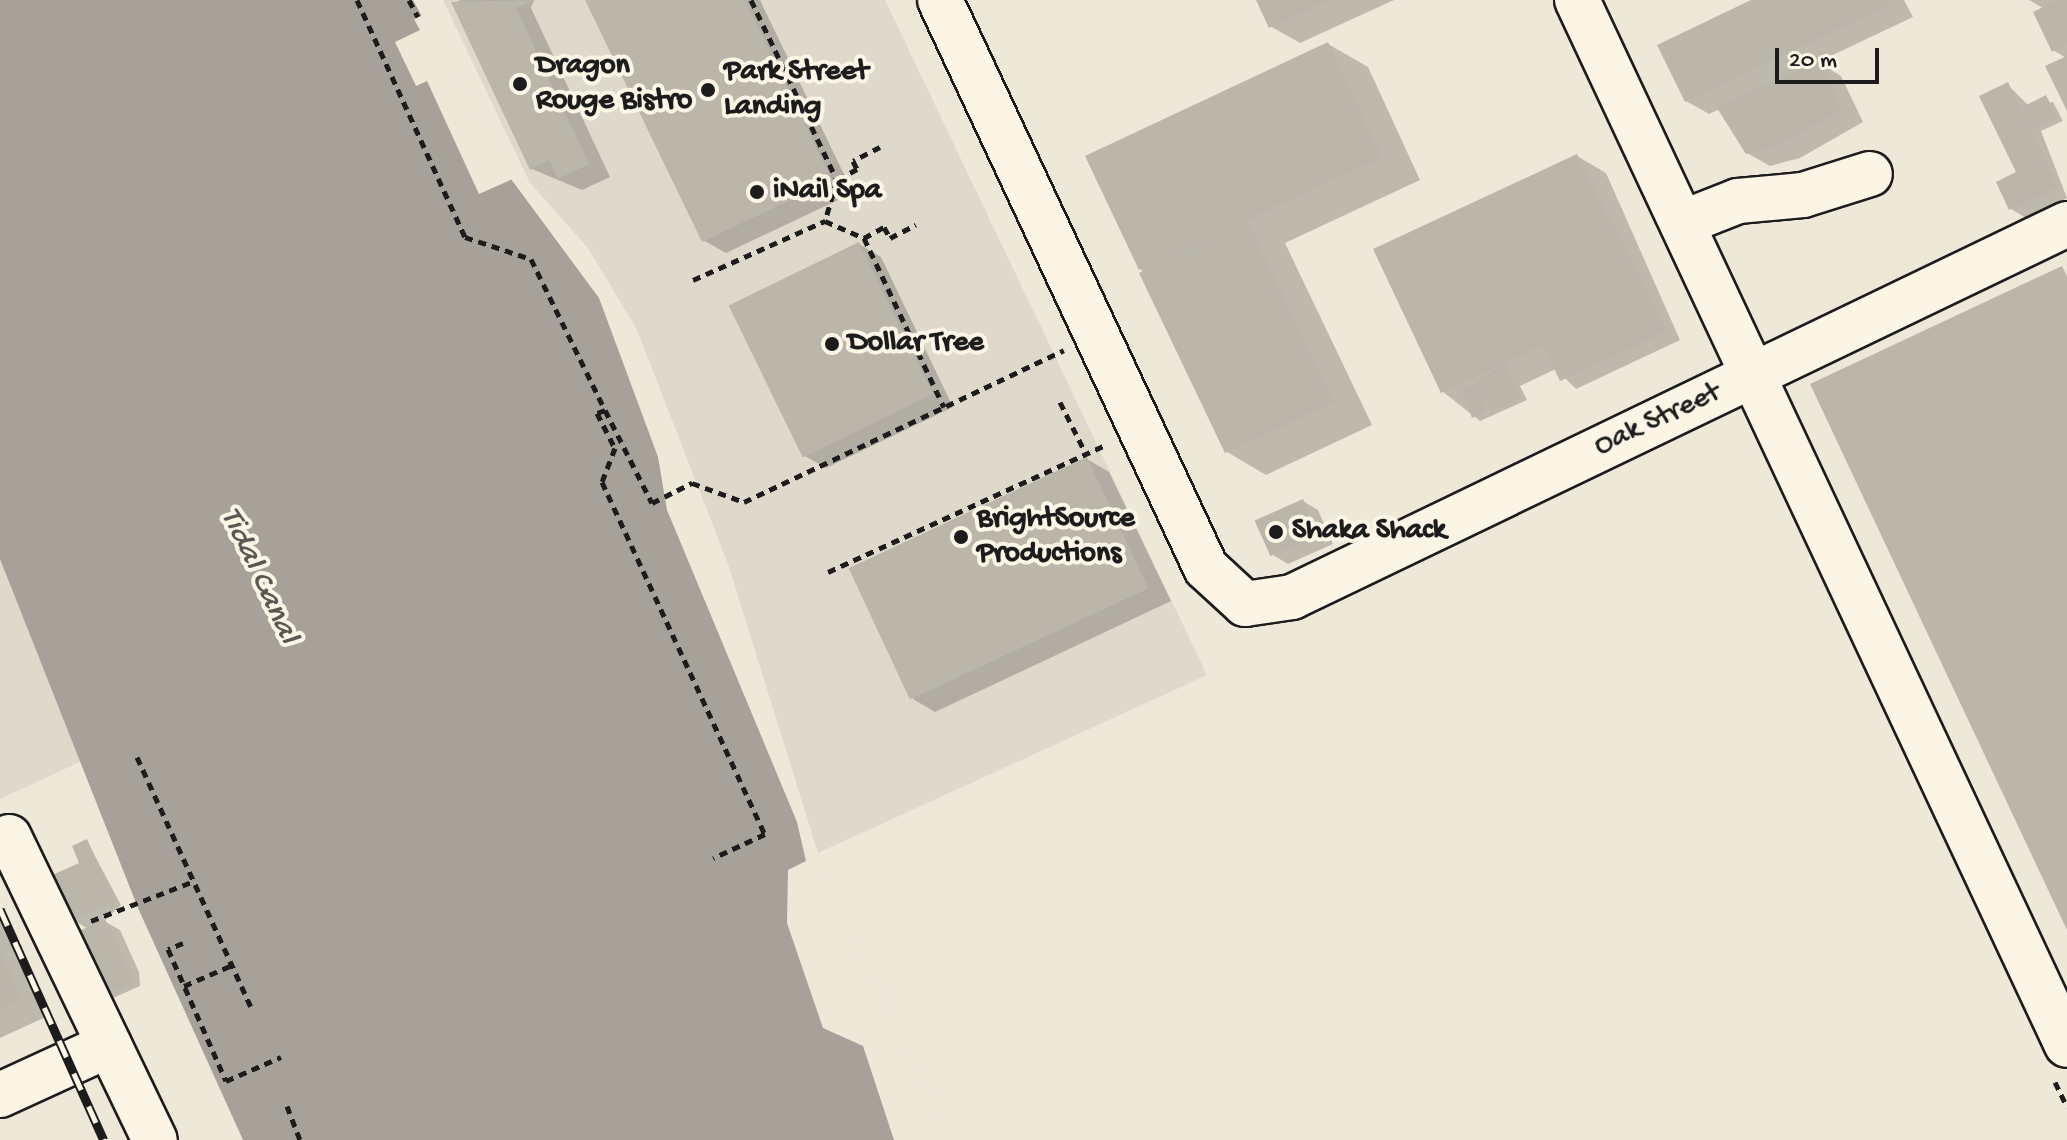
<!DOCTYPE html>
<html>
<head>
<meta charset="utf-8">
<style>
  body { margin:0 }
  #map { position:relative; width:2067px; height:1140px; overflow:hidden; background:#eee8d9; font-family:"Gochi Hand",sans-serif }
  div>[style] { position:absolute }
  .built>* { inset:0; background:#ded9cb }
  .water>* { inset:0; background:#a7a299 }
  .pier>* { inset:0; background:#eee8d9 }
  .shadow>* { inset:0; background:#0003 }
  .building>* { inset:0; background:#bab6aa; transform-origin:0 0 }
  .path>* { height:5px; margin-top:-2.5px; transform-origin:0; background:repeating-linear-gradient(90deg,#1c1c1c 0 8px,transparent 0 14px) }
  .roads { filter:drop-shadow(2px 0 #1c1c1c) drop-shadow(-2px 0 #1c1c1c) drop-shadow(0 2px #1c1c1c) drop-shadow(0 -2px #1c1c1c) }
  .minor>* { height:44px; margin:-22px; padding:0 22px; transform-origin:22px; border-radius:22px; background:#fcf5e5 }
  .rail>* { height:9px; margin-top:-4.5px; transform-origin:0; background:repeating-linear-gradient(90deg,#fcf5e5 0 18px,#1c1c1c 0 36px); box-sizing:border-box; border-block:2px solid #1c1c1c }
  .dots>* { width:22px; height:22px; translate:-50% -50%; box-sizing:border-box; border:4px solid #fcf5e5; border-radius:50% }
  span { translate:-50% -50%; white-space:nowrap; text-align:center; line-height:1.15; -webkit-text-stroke:8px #fcf5e5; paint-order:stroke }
  .poi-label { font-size:30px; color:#1c1c1c; font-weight:700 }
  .left { translate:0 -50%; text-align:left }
  .street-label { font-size:30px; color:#1c1c1c }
  .water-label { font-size:32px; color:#5b5854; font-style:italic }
  .scale { position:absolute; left:1775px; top:48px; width:104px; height:36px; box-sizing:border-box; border:4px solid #1c1c1c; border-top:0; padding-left:10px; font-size:24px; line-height:28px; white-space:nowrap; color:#1c1c1c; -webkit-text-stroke:6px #fcf5e5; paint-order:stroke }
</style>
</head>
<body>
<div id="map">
  <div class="built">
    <div style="clip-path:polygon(443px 0,885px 0,1207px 675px,818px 853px,728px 564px,637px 330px,588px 248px,530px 183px)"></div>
    <div style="clip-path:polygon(0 559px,84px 760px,0 799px)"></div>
  </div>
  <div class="water">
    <div style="clip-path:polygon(0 0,413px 0,511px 179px,599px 298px,658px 457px,667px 510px,797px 822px,809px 874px,949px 1140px,243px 1140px,138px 908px,0 559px)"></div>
  </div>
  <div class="pier">
    <div style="clip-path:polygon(426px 14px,515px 178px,479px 194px,427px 81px,416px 86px,395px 42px,420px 30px,414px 19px)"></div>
    <div style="clip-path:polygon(810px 859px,891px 1006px,953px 1140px,894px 1140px,863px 1046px,823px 1028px,787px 923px,788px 870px)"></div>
  </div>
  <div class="shadow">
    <div style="clip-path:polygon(461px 0,534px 0,531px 8px,610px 177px,582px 190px,532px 169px,454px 3px)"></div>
    <div style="clip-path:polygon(587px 0,760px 0,853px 193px,726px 253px,703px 240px)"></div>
    <div style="clip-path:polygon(1258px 0,1394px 0,1300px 43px,1270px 26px)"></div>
    <div style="clip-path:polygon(1756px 0,1904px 0,1913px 17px,1818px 62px,1841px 76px,1863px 122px,1800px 158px,1770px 166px,1747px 153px,1720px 109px,1709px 114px,1686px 101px)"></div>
    <div style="clip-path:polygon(2029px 0,2067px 0,2067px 106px,2066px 58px,2053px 50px,2044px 9px)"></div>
    <div style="clip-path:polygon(1328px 44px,1368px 67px,1420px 180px,1285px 243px,1372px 425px,1266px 475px,1227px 452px,1141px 269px)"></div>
    <div style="clip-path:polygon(2008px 85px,2029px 106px,2053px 102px,2063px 121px,2041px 131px,2067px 198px,2026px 218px,2011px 209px,2019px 173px)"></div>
    <div style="clip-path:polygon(1577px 156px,1606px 173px,1680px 340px,1576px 389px,1556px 369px,1520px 386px,1527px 400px,1480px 421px,1442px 391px)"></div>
    <div style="clip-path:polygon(859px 244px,881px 257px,953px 407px,826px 468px,803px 455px)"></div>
    <div style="clip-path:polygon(1087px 459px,1109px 472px,1171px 601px,935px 712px,913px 699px)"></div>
    <div style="clip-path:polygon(1303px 501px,1318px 510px,1333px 544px,1288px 564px,1273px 555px)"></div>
    <div style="clip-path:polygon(87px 841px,121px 905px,104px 921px,120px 930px,139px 972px,140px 986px,113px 998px,88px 929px,72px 919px)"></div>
    <div style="clip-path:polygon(0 911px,50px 1015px,0 1038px)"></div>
  </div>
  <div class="building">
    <div style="clip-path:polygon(536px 0,516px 8px,589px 164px,558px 179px,549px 160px,530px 170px,451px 2px)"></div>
    <div style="clip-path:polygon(585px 0,745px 0,832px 180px,702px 242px)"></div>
    <div style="clip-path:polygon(1256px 0,1329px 0,1269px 28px)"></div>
    <div style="clip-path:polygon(1751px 0,1889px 0,1891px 4px,1685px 102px,1657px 45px)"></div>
    <div style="clip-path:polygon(2058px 0,2067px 0,2067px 44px,2052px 52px,2033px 12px)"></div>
    <div style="clip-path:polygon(1328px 42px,1382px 157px,1247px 220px,1334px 402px,1225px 453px,1139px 273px,1222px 233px,1139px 270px,1085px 156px)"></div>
    <div style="clip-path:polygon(2067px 56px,2067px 111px,2045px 66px)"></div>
    <div style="clip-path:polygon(1819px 60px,1842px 109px,1777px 146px,1746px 154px,1717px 108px)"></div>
    <div style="clip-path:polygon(2008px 82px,2058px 187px,2009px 210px,1996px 182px,2016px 172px,1979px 96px)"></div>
    <div style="left:2046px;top:95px;width:25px;height:27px;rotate:63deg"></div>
    <div style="clip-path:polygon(1577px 154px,1667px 331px,1560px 381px,1543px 345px,1441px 393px,1373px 249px)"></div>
    <div style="left:859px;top:242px;width:169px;height:145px;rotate:64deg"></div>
    <div style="clip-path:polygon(2062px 266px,2067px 276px,2067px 930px,1810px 384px)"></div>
    <div style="clip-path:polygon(1505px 364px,1521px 396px,1492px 413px,1477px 385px,1487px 412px,1472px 418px,1462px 391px)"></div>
    <div style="left:1087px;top:457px;width:145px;height:263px;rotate:65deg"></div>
    <div style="left:1303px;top:499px;width:39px;height:53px;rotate:66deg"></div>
    <div style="clip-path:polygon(87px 839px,115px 901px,70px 921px,50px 876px,79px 863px,72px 846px)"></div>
    <div style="left:105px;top:919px;width:69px;height:33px;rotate:65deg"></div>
    <div style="clip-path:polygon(0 953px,22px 998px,0 1009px)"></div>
  </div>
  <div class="path">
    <div style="left:357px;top:0;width:260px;rotate:65.5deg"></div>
    <div style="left:465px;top:237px;width:70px;rotate:18.4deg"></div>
    <div style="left:531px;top:259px;width:168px;rotate:63.9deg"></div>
    <div style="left:605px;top:410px;width:9px;rotate:159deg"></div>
    <div style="left:597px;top:413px;width:39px;rotate:63deg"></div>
    <div style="left:615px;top:448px;width:36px;rotate:111deg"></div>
    <div style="left:602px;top:482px;width:388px;rotate:65.2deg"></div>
    <div style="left:765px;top:834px;width:57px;rotate:155.2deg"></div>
    <div style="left:409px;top:0;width:19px;rotate:62deg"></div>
    <div style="left:751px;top:0;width:199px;rotate:64.5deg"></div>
    <div style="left:880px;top:147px;width:30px;rotate:153deg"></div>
    <div style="left:853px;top:161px;width:9px;rotate:63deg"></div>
    <div style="left:857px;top:169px;width:23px;rotate:151deg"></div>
    <div style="left:837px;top:180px;width:43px;rotate:106.3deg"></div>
    <div style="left:825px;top:221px;width:43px;rotate:23.6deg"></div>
    <div style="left:864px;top:238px;width:23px;rotate:-29deg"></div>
    <div style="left:884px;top:227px;width:13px;rotate:61deg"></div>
    <div style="left:890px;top:238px;width:29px;rotate:-27deg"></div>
    <div style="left:864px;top:238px;width:187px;rotate:64.7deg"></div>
    <div style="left:693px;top:280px;width:145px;rotate:-24.1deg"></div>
    <div style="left:1060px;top:402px;width:58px;rotate:63.4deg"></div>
    <div style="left:605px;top:410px;width:104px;rotate:63.2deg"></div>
    <div style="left:652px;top:503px;width:45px;rotate:-26.6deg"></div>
    <div style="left:692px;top:483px;width:55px;rotate:20.1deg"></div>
    <div style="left:744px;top:502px;width:354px;rotate:-25.4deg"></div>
    <div style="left:828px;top:572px;width:307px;rotate:-24.6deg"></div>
    <div style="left:137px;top:757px;width:279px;rotate:65.5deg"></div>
    <div style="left:91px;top:921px;width:110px;rotate:-21.2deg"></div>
    <div style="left:183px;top:943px;width:16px;rotate:158deg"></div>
    <div style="left:168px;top:949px;width:144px;rotate:66.3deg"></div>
    <div style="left:226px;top:1081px;width:60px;rotate:-23.6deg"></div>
    <div style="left:184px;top:986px;width:52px;rotate:-23.6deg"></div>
    <div style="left:2055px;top:1082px;width:28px;rotate:64deg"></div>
    <div style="left:287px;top:1106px;width:36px;rotate:69deg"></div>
  </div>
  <div class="roads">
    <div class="minor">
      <div style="left:940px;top:0;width:627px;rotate:64.91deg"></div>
      <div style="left:1206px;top:568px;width:53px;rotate:42.7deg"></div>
      <div style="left:1245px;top:604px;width:48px;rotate:-8.5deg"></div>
      <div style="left:1292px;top:597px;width:860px;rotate:-25.7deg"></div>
      <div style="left:1577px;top:0;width:1154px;rotate:64.88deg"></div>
      <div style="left:1682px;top:223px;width:60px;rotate:-21.4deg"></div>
      <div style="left:1738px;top:201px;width:65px;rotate:-5.3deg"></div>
      <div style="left:1803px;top:195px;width:70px;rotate:-17.4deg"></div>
      <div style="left:9px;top:837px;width:336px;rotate:64.3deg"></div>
      <div style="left:0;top:1095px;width:120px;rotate:-24.6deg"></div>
    </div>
  </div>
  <div class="rail">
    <div style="left:0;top:909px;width:253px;rotate:65.8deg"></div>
  </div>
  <div class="dots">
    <div style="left:520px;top:84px;background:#1c1c1c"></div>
    <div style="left:708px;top:90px;background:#1c1c1c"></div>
    <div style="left:757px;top:192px;background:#1c1c1c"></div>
    <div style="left:832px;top:344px;background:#1c1c1c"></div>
    <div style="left:1276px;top:532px;background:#1c1c1c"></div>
    <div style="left:961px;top:537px;background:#1c1c1c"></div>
  </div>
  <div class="poi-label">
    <span class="left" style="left:536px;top:84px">Dragon<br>Rouge Bistro</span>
    <span class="left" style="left:724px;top:90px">Park Street<br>Landing</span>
    <span class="left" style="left:773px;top:192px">iNail Spa</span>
    <span class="left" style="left:848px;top:344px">Dollar Tree</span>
    <span class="left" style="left:977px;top:537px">BrightSource<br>Productions</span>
    <span class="left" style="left:1292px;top:532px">Shaka Shack</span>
  </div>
  <div class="street-label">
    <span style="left:1658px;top:421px;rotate:-25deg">Oak Street</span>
  </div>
  <div class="water-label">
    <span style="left:258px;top:576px;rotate:65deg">Tidal Canal</span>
  </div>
  <div class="scale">20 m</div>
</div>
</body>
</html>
